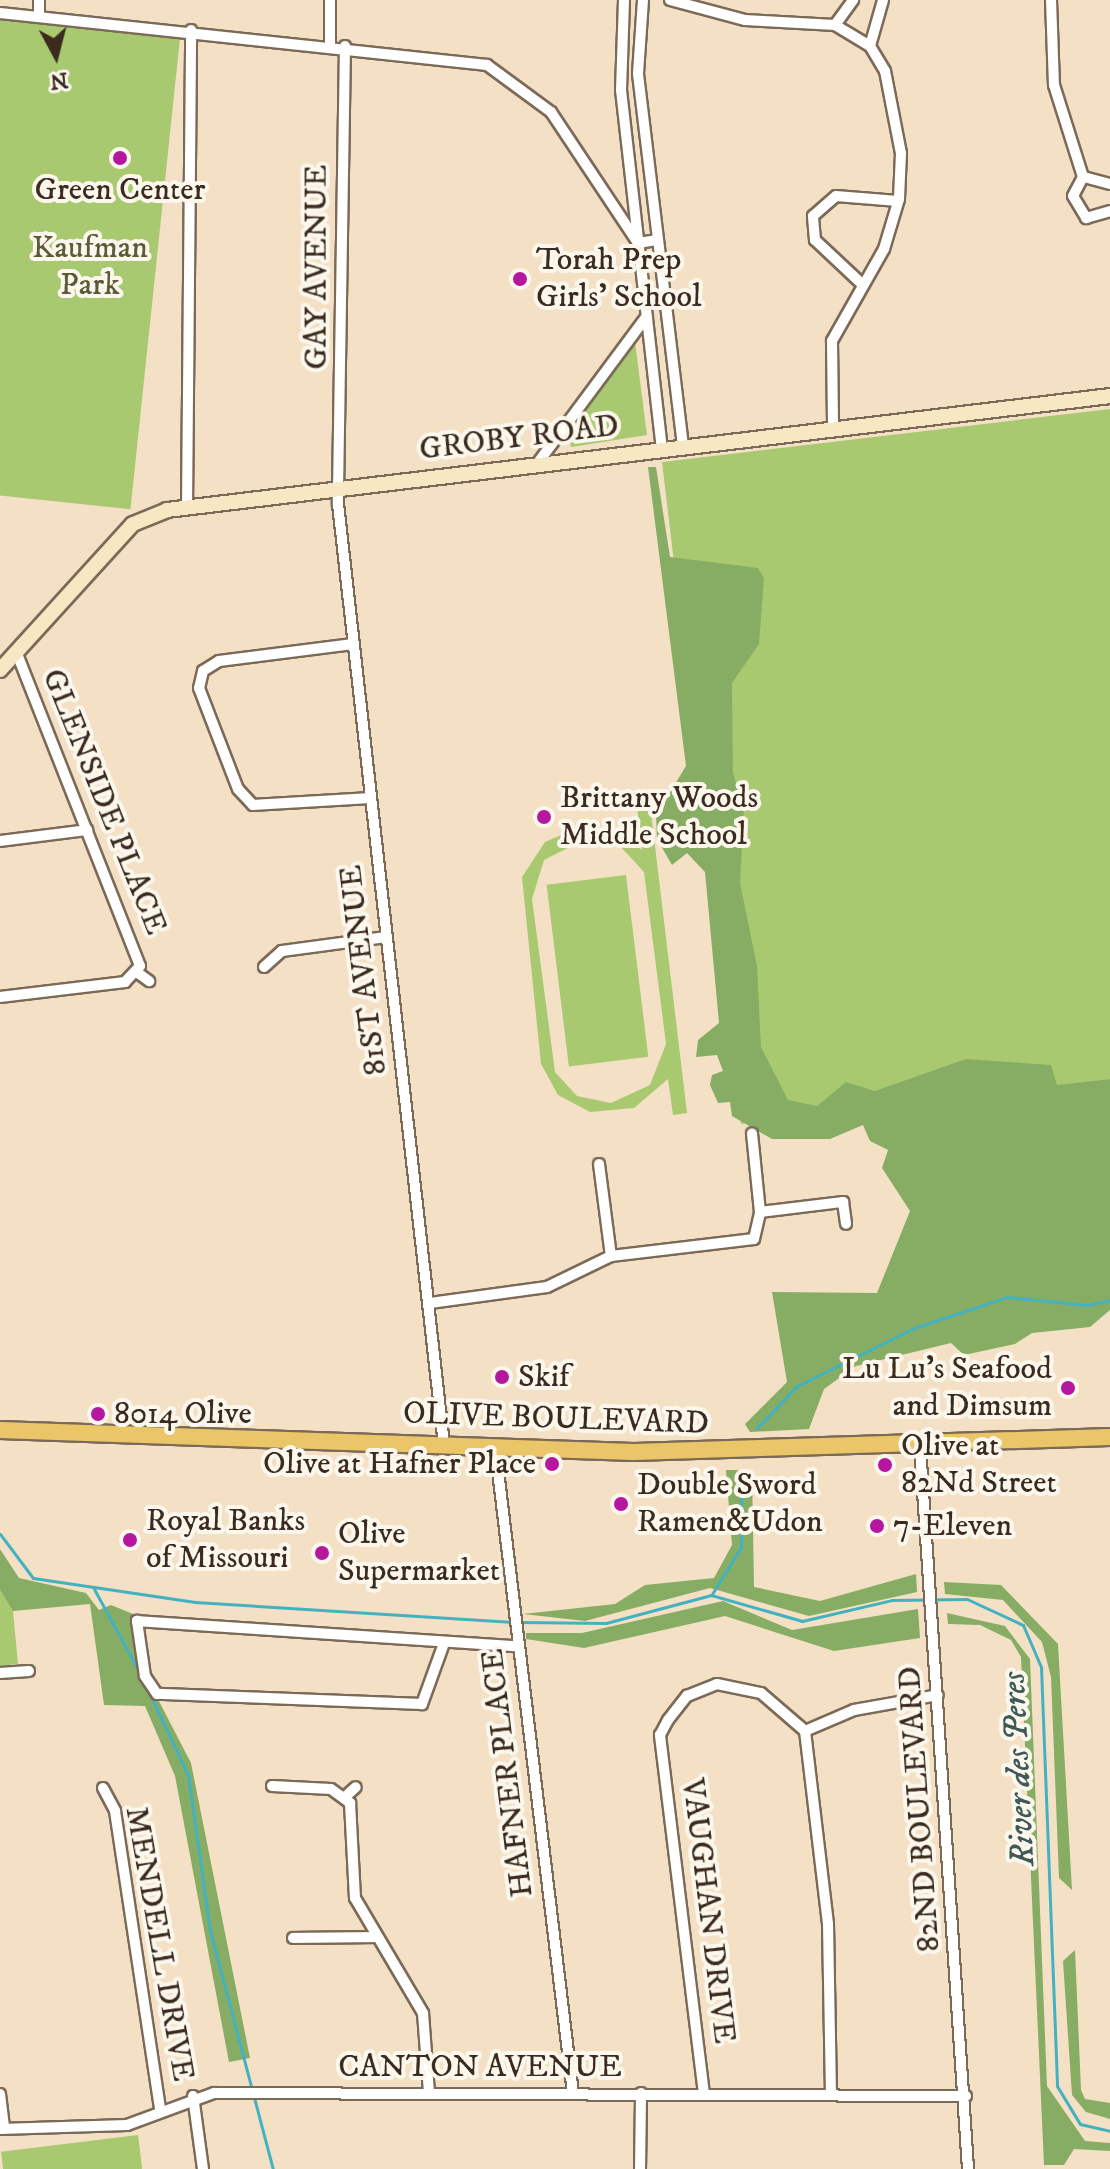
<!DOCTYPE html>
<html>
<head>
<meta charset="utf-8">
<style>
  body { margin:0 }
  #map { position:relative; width:1110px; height:2169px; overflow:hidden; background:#f4e0c5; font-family:"IM FELL DW Pica",serif }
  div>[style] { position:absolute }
  .green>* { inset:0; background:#a9c971; transform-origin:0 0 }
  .forest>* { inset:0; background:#86ad63 }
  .stream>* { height:3px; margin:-1.5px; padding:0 1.5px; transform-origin:1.5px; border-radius:1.5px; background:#44b1c1 }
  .roads { filter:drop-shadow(2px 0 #7c6a58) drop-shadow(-2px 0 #7c6a58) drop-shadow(0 2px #7c6a58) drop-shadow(0 -2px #7c6a58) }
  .street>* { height:10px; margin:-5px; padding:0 5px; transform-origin:5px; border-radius:5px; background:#fff }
  .secondary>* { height:14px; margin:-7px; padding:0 7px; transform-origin:7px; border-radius:7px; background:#f7e8c3 }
  .primary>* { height:16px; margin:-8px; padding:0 8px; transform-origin:8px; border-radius:8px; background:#ebc669 }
  .dots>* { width:22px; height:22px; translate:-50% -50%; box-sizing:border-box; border:4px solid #fbf7ec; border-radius:50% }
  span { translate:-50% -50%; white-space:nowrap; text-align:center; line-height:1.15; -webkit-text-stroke:8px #fbf7ec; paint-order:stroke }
  .poi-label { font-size:32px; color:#3b2a1e }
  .left { translate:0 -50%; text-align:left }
  .right { translate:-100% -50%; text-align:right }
  .park-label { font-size:32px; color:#5c5a37 }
  .street-label { font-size:32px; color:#3b2a1e }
  .water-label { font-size:34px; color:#3e5957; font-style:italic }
  .north { position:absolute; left:16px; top:16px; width:80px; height:80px; -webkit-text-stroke:6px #fbf7ec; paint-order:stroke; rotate:173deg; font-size:22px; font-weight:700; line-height:32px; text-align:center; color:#3b2a1e }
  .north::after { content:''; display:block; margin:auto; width:28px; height:36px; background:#3b2a1e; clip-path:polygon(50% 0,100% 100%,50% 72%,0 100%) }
</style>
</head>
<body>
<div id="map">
  <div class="green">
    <div style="left:0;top:19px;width:181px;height:474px;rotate:6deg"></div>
    <div style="clip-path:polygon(635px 342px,647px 435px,571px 447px,567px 429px)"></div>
    <div style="clip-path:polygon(1110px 409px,1110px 1079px,741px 1124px,662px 462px)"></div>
    <div style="clip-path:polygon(evenodd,649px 796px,687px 1113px,673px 1115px,668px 1079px,634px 1108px,590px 1112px,558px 1095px,541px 1064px,522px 877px,545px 842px,580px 827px,617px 831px,642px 850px,636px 798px,649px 796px,589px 837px,619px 845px,644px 872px,666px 1044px,650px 1085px,611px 1103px,577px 1096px,555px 1072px,532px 899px,544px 860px,589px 837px)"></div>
    <div style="left:626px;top:875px;width:183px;height:80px;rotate:83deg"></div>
    <div style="clip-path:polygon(0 1590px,13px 1611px,18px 1664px,0 1666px)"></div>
    <div style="left:138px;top:2135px;width:34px;height:138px;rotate:83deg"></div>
  </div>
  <div class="forest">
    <div style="clip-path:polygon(648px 467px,656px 467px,670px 557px,758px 568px,764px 578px,759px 644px,732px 683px,733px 773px,744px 807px,740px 883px,757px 966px,761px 1047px,788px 1100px,817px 1106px,846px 1082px,875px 1091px,966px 1059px,1051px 1065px,1057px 1085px,1110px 1079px,1110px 1310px,1090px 1327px,1032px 1333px,1015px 1344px,964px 1355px,951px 1343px,856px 1366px,824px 1389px,809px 1429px,750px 1432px,745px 1424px,787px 1382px,772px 1292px,877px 1293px,910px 1211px,882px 1168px,888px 1150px,870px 1141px,863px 1125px,830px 1139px,772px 1139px,732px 1116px,730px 1102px,718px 1103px,710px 1085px,712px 1075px,723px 1071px,717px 1055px,696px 1057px,698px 1040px,719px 1023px,705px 872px,687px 853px,672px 865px,657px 839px,656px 815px,686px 766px)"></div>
    <div style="clip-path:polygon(726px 1470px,752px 1470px,754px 1587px,820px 1601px,916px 1574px,917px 1592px,809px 1616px,710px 1588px,585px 1621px,523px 1614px,615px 1604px,645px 1585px,714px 1578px,732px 1545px)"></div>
    <div style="clip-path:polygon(0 1549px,19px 1578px,86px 1593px,99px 1610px,111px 1605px,133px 1614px,134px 1653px,191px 1763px,250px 2058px,229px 2062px,175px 1776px,145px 1706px,104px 1705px,90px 1604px,13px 1611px,0 1590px)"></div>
    <div style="clip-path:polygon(944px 1582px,1001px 1585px,1058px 1644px,1072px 1890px,1059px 1878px,1051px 1677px,1042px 1642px,1003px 1600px,945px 1594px)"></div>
    <div style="clip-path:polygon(723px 1601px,792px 1630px,918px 1609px,920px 1638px,834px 1651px,725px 1616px,584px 1648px,526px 1639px,526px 1633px,582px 1633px)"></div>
    <div style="clip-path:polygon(947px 1613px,1005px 1626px,1030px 1659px,1047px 2086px,1085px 2141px,1110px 2143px,1110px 2151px,1074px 2149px,1064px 2165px,1044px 2165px,1021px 1657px,1011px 1640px,980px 1625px,948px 1624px)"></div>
    <div style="clip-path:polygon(1075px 1950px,1081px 2090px,1085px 2099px,1110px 2103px,1110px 2119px,1086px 2112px,1072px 2095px,1063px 1961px)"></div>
  </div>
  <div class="stream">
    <div style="left:757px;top:1428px;width:58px;rotate:-46.4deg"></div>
    <div style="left:797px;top:1386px;width:131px;rotate:-26.4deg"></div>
    <div style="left:914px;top:1328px;width:98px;rotate:-18.4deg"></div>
    <div style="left:1007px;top:1297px;width:80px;rotate:5.7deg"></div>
    <div style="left:1087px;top:1305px;width:24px;rotate:-12deg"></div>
    <div style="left:0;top:1534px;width:55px;rotate:53.1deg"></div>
    <div style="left:33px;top:1578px;width:164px;rotate:8.4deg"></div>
    <div style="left:195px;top:1602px;width:319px;rotate:3.6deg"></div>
    <div style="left:94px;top:1589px;width:96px;rotate:61.3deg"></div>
    <div style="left:712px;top:1594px;width:55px;rotate:-58.3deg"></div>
    <div style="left:741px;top:1547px;width:72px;rotate:-90deg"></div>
    <div style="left:520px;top:1622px;width:86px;rotate:0.7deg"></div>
    <div style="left:606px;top:1623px;width:109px;rotate:-14.9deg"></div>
    <div style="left:711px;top:1595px;width:95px;rotate:15.9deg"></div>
    <div style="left:802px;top:1621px;width:92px;rotate:-13.1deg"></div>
    <div style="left:892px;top:1600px;width:75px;rotate:-0.8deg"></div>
    <div style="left:967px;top:1599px;width:62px;rotate:24.9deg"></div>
    <div style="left:1023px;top:1625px;width:46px;rotate:66.8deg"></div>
    <div style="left:1041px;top:1667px;width:419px;rotate:87.8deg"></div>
    <div style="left:1057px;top:2086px;width:44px;rotate:58.8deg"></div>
    <div style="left:1080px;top:2124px;width:31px;rotate:13deg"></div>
    <div style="left:147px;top:1688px;width:96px;rotate:64.8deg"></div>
    <div style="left:188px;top:1775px;width:158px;rotate:82deg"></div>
    <div style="left:210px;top:1931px;width:246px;rotate:75.2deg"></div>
  </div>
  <div class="roads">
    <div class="street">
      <div style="left:39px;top:0;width:16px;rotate:90deg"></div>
      <div style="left:330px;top:0;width:45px;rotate:90deg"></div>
      <div style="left:624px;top:0;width:90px;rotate:91.9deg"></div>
      <div style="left:621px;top:90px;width:361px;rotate:83.5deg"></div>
      <div style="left:643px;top:0;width:74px;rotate:93.9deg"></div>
      <div style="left:638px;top:74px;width:376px;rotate:83.1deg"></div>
      <div style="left:670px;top:0;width:78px;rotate:14.9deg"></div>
      <div style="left:745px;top:20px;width:90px;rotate:3.2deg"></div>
      <div style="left:835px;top:25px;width:41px;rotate:31deg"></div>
      <div style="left:870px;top:46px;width:29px;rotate:59deg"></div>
      <div style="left:885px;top:71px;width:84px;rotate:79deg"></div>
      <div style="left:901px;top:153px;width:46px;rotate:92.5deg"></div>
      <div style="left:899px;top:199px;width:52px;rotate:106.7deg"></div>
      <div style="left:884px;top:249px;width:106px;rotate:119.5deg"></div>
      <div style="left:832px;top:341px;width:88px;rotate:89.3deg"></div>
      <div style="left:1051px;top:0;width:85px;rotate:88deg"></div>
      <div style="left:1054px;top:85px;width:96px;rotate:72.5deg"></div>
      <div style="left:0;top:13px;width:490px;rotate:6.1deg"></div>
      <div style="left:487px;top:65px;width:79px;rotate:36.3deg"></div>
      <div style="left:551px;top:112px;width:157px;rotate:56.4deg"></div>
      <div style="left:638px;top:243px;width:20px;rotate:-9deg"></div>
      <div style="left:835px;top:25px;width:31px;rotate:-54deg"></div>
      <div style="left:345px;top:46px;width:458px;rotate:90.9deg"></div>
      <div style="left:338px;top:504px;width:947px;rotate:83.57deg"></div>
      <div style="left:870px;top:46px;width:48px;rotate:-74.2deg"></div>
      <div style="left:1110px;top:184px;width:28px;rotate:-165deg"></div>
      <div style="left:1083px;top:177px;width:21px;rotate:118deg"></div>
      <div style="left:1073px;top:196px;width:26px;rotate:59deg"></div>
      <div style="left:1086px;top:218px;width:25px;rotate:-16deg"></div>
      <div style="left:863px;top:285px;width:66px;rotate:-136.8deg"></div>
      <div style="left:815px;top:240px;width:24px;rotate:-95deg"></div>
      <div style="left:813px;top:216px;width:30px;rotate:-41deg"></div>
      <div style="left:836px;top:196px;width:62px;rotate:4.6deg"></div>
      <div style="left:537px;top:464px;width:184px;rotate:-53.4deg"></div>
      <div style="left:187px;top:507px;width:477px;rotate:-89.5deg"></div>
      <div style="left:353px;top:644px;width:135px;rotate:172.8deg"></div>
      <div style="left:219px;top:661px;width:19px;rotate:148deg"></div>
      <div style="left:203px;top:671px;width:17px;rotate:103deg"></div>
      <div style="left:199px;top:688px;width:108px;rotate:68.9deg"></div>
      <div style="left:238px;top:789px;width:22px;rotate:47deg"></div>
      <div style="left:253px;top:805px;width:117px;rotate:-3.4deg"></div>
      <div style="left:0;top:841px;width:88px;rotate:-7.2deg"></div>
      <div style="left:264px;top:967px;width:24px;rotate:-42deg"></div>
      <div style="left:282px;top:951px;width:105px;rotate:-7.7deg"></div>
      <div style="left:138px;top:973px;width:14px;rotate:36deg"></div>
      <div style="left:0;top:997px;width:126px;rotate:-6.8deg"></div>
      <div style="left:125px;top:982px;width:22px;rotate:-47deg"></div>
      <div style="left:140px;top:966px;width:338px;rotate:-111.5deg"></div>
      <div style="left:599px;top:1164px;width:93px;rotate:82.6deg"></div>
      <div style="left:760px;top:1212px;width:84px;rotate:-6.9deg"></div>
      <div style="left:843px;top:1202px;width:22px;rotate:82deg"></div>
      <div style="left:430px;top:1303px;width:118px;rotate:-7.8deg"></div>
      <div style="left:547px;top:1287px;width:71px;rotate:-25.8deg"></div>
      <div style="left:611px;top:1256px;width:144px;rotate:-6.8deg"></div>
      <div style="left:754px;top:1239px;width:28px;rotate:-77deg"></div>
      <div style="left:760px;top:1212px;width:79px;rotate:-95.8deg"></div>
      <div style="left:495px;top:1446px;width:652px;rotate:83.13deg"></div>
      <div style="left:920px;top:1446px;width:725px;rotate:86.2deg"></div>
      <div style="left:443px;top:1646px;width:62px;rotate:109.9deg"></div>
      <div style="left:422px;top:1704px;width:265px;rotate:-177.8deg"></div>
      <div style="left:157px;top:1694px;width:22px;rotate:-124deg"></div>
      <div style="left:145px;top:1676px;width:56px;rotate:-98.3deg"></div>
      <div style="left:137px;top:1621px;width:382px;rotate:3.8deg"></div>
      <div style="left:0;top:1673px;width:29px;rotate:-4deg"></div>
      <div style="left:805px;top:1731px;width:194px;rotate:83.2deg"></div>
      <div style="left:828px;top:1924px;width:171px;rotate:89deg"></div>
      <div style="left:272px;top:1786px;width:59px;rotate:2.9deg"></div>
      <div style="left:331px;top:1789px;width:24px;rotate:36deg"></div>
      <div style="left:350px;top:1803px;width:95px;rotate:87deg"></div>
      <div style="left:355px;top:1898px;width:134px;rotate:59.4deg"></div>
      <div style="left:423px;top:2013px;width:80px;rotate:85.7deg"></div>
      <div style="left:103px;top:1788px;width:26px;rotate:62deg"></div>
      <div style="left:115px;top:1811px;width:302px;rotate:81.4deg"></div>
      <div style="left:346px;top:1796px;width:13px;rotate:-42deg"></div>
      <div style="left:293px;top:1938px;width:82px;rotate:-0.7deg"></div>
      <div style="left:0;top:2094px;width:35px;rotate:83deg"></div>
      <div style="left:704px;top:2094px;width:362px;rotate:-97deg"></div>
      <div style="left:660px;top:1735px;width:17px;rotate:-62deg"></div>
      <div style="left:668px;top:1720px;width:31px;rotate:-52deg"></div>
      <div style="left:687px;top:1696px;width:32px;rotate:-22deg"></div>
      <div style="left:717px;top:1684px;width:45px;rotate:11.6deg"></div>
      <div style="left:761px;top:1693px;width:58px;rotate:40.8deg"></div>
      <div style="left:805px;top:1731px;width:53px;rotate:-23.2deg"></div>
      <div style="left:854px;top:1710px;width:85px;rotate:-10.1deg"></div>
      <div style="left:193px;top:2096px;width:74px;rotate:82.2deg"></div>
      <div style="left:0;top:2129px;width:127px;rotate:-1.8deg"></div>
      <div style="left:127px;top:2125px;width:93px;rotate:-20.2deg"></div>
      <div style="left:214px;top:2093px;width:752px;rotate:0.23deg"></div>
      <div style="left:640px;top:2169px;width:76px;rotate:-89.2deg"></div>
    </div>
    <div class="secondary">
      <div style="left:0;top:670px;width:197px;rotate:-47.7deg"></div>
      <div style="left:133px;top:524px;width:37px;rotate:-22deg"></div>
      <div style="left:167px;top:510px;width:950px;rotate:-6.89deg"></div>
    </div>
    <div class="primary">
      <div style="left:0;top:1430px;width:634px;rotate:1.99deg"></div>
      <div style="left:634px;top:1452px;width:476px;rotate:-1.8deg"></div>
    </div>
  </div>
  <div class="dots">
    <div style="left:120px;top:158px;background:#b5179e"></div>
    <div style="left:520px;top:279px;background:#b5179e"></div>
    <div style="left:544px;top:817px;background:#b5179e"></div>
    <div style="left:502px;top:1377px;background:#b5179e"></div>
    <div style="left:1068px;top:1388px;background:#b5179e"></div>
    <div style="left:98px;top:1414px;background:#b5179e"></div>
    <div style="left:552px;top:1464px;background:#b5179e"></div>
    <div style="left:885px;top:1465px;background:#b5179e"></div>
    <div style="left:621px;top:1504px;background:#b5179e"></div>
    <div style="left:877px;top:1526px;background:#b5179e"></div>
    <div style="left:130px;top:1540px;background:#b5179e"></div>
    <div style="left:322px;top:1553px;background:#b5179e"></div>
  </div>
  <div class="poi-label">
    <span style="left:120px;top:190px">Green Center</span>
    <span class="left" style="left:536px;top:279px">Torah Prep<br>Girls' School</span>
    <span class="left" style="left:560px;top:817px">Brittany Woods<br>Middle School</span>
    <span class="right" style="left:1052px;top:1388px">Lu Lu's Seafood<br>and Dimsum</span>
    <span class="left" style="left:518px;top:1377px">Skif</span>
    <span class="left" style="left:114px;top:1414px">8014 Olive</span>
    <span class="left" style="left:901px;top:1465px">Olive at<br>82Nd Street</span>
    <span class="right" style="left:536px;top:1464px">Olive at Hafner Place</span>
    <span class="left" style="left:637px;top:1504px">Double Sword<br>Ramen&amp;Udon</span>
    <span class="left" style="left:146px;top:1540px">Royal Banks<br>of Missouri</span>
    <span class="left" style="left:893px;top:1526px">7-Eleven</span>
    <span class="left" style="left:338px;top:1553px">Olive<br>Supermarket</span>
  </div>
  <div class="park-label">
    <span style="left:90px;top:267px">Kaufman<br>Park</span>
  </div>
  <div class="street-label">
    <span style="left:317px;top:267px;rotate:-90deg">GAY AVENUE</span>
    <span style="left:519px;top:438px;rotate:-7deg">GROBY ROAD</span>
    <span style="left:104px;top:802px;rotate:68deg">GLENSIDE PLACE</span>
    <span style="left:364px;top:970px;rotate:-97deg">81ST AVENUE</span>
    <span style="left:556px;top:1419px;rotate:2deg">OLIVE BOULEVARD</span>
    <span style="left:508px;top:1773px;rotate:-97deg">HAFNER PLACE</span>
    <span style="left:920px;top:1809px;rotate:-94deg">82ND BOULEVARD</span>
    <span style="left:708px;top:1911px;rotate:83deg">VAUGHAN DRIVE</span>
    <span style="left:159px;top:1944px;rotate:80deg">MENDELL DRIVE</span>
    <span style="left:480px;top:2067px">CANTON AVENUE</span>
  </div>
  <div class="water-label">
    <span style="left:1019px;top:1769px;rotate:-93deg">River des Peres</span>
  </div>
  <div class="north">N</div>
</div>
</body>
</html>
